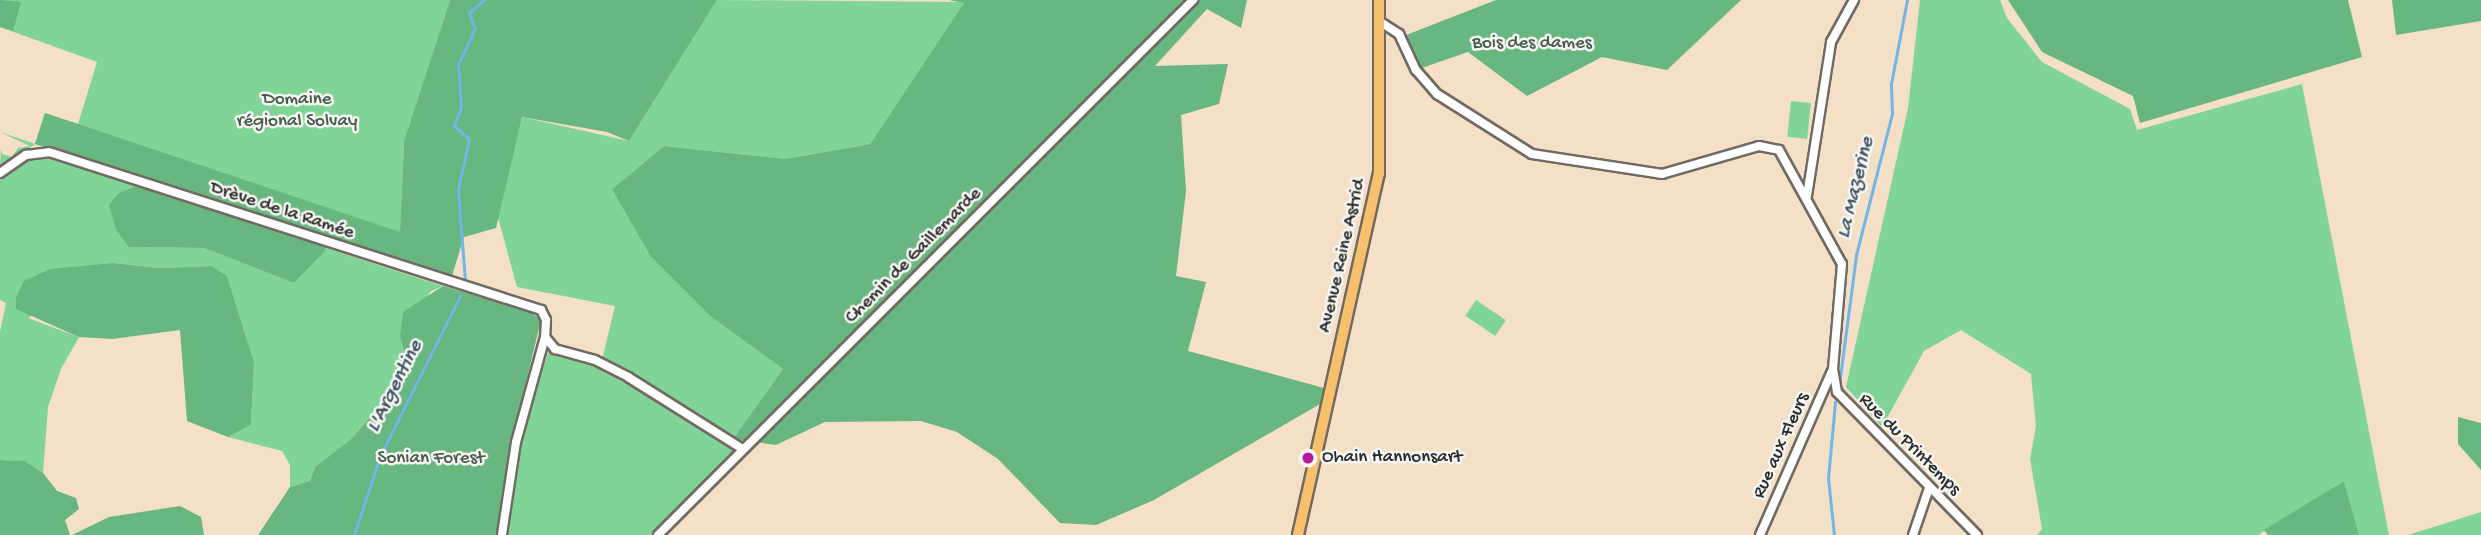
<!DOCTYPE html>
<html>
<head>
<meta charset="utf-8">
<style>
  body { margin:0 }
  #map { position:relative; width:2481px; height:535px; overflow:hidden; background:#f4dfc7; font-family:"Gochi Hand",sans-serif }
  div>[style] { position:absolute }
  .green>* { inset:0; background:#81d497; transform-origin:0 0 }
  .forest>* { inset:0; background:#68b680 }
  .stream>* { height:2.5px; margin:-1.25px; padding:0 1.25px; transform-origin:1.25px; border-radius:1.25px; background:#72b6e8 }
  .roads { filter:drop-shadow(2px 0 #716a62) drop-shadow(-2px 0 #716a62) drop-shadow(0 2px #716a62) drop-shadow(0 -2px #716a62) }
  .minor>* { height:8px; margin:-4px; padding:0 4px; transform-origin:4px; border-radius:4px; background:#fff }
  .major>* { height:10px; margin:-5px; padding:0 5px; transform-origin:5px; border-radius:5px; background:#f7c06c }
  .dots>* { width:19px; height:19px; translate:-50% -50%; box-sizing:border-box; border:4px solid #f6f6f2; border-radius:50% }
  span { translate:-50% -50%; white-space:nowrap; text-align:center; line-height:1.15; -webkit-text-stroke:5px #f6f6f2; paint-order:stroke }
  .park-label { font-size:19px; color:#455e4b }
  .street-label { font-size:19px; color:#2b2b2b }
  .poi-label { font-size:19px; color:#2b2b2b }
  .left { translate:0 -50%; text-align:left }
  .water-label { font-size:21px; color:#405564; font-style:italic }
</style>
</head>
<body>
<div id="map">
  <div class="green">
    <div style="clip-path:polygon(0 0,450px 0,404px 141px,399px 261px,35px 144px,0 168px,1px 148px,2px 154px,12px 157px,18px 148px,30px 146px,0 132px,35px 144px,45px 113px,78px 124px,97px 62px,0 27px)"></div>
    <div style="clip-path:polygon(717px 0,965px 2px,870px 144px,785px 159px,664px 146px,613px 188px,651px 257px,710px 316px,783px 369px,733px 439px,602px 360px,615px 306px,517px 287px,497px 214px,522px 117px,629px 141px)"></div>
    <div style="clip-path:polygon(1920px 0,2000px 0,2007px 18px,2042px 62px,2130px 109px,2137px 130px,2302px 84px,2389px 535px,2359px 535px,2344px 481px,2258px 535px,2037px 535px,2042px 529px,2030px 459px,2036px 426px,2031px 374px,1961px 330px,1924px 351px,1882px 427px,1846px 387px,1908px 108px)"></div>
    <div style="left:1791px;top:101px;width:20px;height:36px;rotate:6deg"></div>
    <div style="clip-path:polygon(47px 156px,138px 185px,119px 193px,129px 247px,204px 248px,294px 283px,326px 248px,443px 286px,431px 291px,400px 338px,406px 357px,388px 397px,351px 439px,315px 467px,310px 481px,290px 487px,290px 465px,282px 451px,228px 437px,251px 425px,254px 362px,227px 276px,212px 266px,159px 268px,114px 263px,28px 318px,79px 337px,61px 369px,48px 407px,43px 473px,25px 461px,0 460px,0 332px,6px 303px,0 300px,0 180px,28px 160px)"></div>
    <div style="left:1476px;top:300px;width:36px;height:19px;rotate:34deg"></div>
    <div style="clip-path:polygon(549px 350px,606px 367px,738px 447px,650px 535px,506px 535px,524px 426px)"></div>
    <div style="clip-path:polygon(2481px 512px,2481px 535px,2408px 535px)"></div>
  </div>
  <div class="forest">
    <div style="clip-path:polygon(0 0,21px 2px,13px 31px,0 27px)"></div>
    <div style="clip-path:polygon(450px 0,717px 0,629px 141px,607px 132px,522px 117px,496px 228px,464px 237px,451px 279px,329px 240px,324px 252px,294px 283px,204px 248px,129px 247px,116px 230px,109px 205px,119px 193px,138px 185px,139px 177px,35px 144px,45px 113px,400px 232px,404px 141px)"></div>
    <div style="clip-path:polygon(949px 0,1247px 0,1241px 28px,1207px 9px,1155px 66px,1228px 64px,1219px 104px,1181px 115px,1186px 191px,1176px 276px,1206px 282px,1188px 351px,1324px 388px,1320px 404px,1154px 500px,1096px 525px,1060px 523px,998px 459px,957px 432px,921px 421px,825px 422px,776px 445px,733px 439px,783px 369px,710px 316px,651px 257px,612px 189px,664px 146px,785px 159px,870px 144px,964px 3px)"></div>
    <div style="clip-path:polygon(1496px 0,1741px 0,1667px 70px,1602px 57px,1527px 96px,1468px 52px,1416px 70px,1401px 37px)"></div>
    <div style="clip-path:polygon(2008px 0,2348px 0,2362px 57px,2140px 123px,2133px 96px,2042px 52px)"></div>
    <div style="clip-path:polygon(2392px 0,2481px 0,2481px 21px,2396px 35px)"></div>
    <div style="clip-path:polygon(114px 263px,159px 268px,212px 266px,227px 276px,254px 362px,251px 425px,228px 437px,187px 421px,180px 330px,112px 339px,79px 337px,16px 309px,16px 297px,24px 281px,50px 269px)"></div>
    <div style="clip-path:polygon(443px 286px,531px 312px,541px 320px,507px 461px,497px 535px,258px 535px,290px 487px,310px 481px,315px 467px,351px 439px,388px 397px,406px 357px,400px 338px,403px 312px)"></div>
    <div style="clip-path:polygon(2458px 417px,2481px 423px,2481px 470px,2458px 444px)"></div>
    <div style="clip-path:polygon(0 460px,25px 461px,43px 473px,57px 491px,76px 498px,79px 509px,65px 520px,70px 535px,0 535px)"></div>
    <div style="clip-path:polygon(2344px 481px,2359px 535px,2268px 535px,2264px 530px)"></div>
    <div style="clip-path:polygon(180px 506px,201px 517px,204px 535px,72px 535px,109px 517px)"></div>
  </div>
  <div class="stream">
    <div style="left:465px;top:281px;width:91px;rotate:-94.4deg"></div>
    <div style="left:458px;top:190px;width:52px;rotate:-77.8deg"></div>
    <div style="left:469px;top:139px;width:20px;rotate:-139deg"></div>
    <div style="left:454px;top:126px;width:19px;rotate:-69deg"></div>
    <div style="left:461px;top:108px;width:43px;rotate:-94deg"></div>
    <div style="left:458px;top:65px;width:40px;rotate:-65deg"></div>
    <div style="left:475px;top:29px;width:17px;rotate:-111deg"></div>
    <div style="left:469px;top:13px;width:20px;rotate:-41deg"></div>
    <div style="left:1839px;top:385px;width:131px;rotate:-82.5deg"></div>
    <div style="left:1856px;top:255px;width:146px;rotate:-75.7deg"></div>
    <div style="left:1892px;top:114px;width:30px;rotate:-92deg"></div>
    <div style="left:1891px;top:84px;width:86px;rotate:-79.2deg"></div>
    <div style="left:354px;top:535px;width:83px;rotate:-71.8deg"></div>
    <div style="left:380px;top:456px;width:179px;rotate:-63.4deg"></div>
    <div style="left:1834px;top:535px;width:57px;rotate:-96deg"></div>
    <div style="left:1828px;top:478px;width:76px;rotate:-84.7deg"></div>
  </div>
  <div class="roads">
    <div class="minor">
      <div style="left:1379px;top:21px;width:24px;rotate:33deg"></div>
      <div style="left:1399px;top:34px;width:40px;rotate:65deg"></div>
      <div style="left:1416px;top:70px;width:32px;rotate:49deg"></div>
      <div style="left:1437px;top:94px;width:112px;rotate:32.3deg"></div>
      <div style="left:1532px;top:154px;width:132px;rotate:8.7deg"></div>
      <div style="left:1662px;top:174px;width:101px;rotate:-16.1deg"></div>
      <div style="left:1759px;top:146px;width:20px;rotate:11deg"></div>
      <div style="left:1779px;top:150px;width:130px;rotate:61.1deg"></div>
      <div style="left:1842px;top:264px;width:105px;rotate:94.9deg"></div>
      <div style="left:1833px;top:369px;width:23px;rotate:80deg"></div>
      <div style="left:1837px;top:392px;width:200px;rotate:45.6deg"></div>
      <div style="left:0;top:173px;width:32px;rotate:-35deg"></div>
      <div style="left:26px;top:155px;width:23px;rotate:-7deg"></div>
      <div style="left:49px;top:152px;width:517px;rotate:17.8deg"></div>
      <div style="left:541px;top:310px;width:11px;rotate:63deg"></div>
      <div style="left:546px;top:320px;width:17px;rotate:93deg"></div>
      <div style="left:545px;top:337px;width:109px;rotate:105.4deg"></div>
      <div style="left:516px;top:442px;width:94px;rotate:98.6deg"></div>
      <div style="left:1807px;top:196px;width:156px;rotate:-81.1deg"></div>
      <div style="left:1831px;top:42px;width:48px;rotate:-61.3deg"></div>
      <div style="left:545px;top:337px;width:16px;rotate:50deg"></div>
      <div style="left:555px;top:349px;width:41px;rotate:15.4deg"></div>
      <div style="left:595px;top:360px;width:37px;rotate:27deg"></div>
      <div style="left:628px;top:377px;width:136px;rotate:32.1deg"></div>
      <div style="left:658px;top:535px;width:757px;rotate:-45deg"></div>
      <div style="left:1760px;top:535px;width:179px;rotate:-66.3deg"></div>
      <div style="left:1913px;top:535px;width:50px;rotate:-71.2deg"></div>
    </div>
    <div class="major">
      <div style="left:1298px;top:535px;width:370px;rotate:-77.4deg"></div>
      <div style="left:1379px;top:174px;width:174px;rotate:-90deg"></div>
    </div>
  </div>
  <div class="dots">
    <div style="left:1308px;top:458px;background:#b5179e"></div>
  </div>
  <div class="park-label">
    <span style="left:1532px;top:44px">Bois des dames</span>
    <span style="left:297px;top:111px">Domaine<br>régional Solvay</span>
    <span style="left:431px;top:459px">Sonian Forest</span>
  </div>
  <div class="street-label">
    <span style="left:282px;top:211px;rotate:18deg">Drève de la Ramée</span>
    <span style="left:914px;top:256px;rotate:-45deg">Chemin de Gaillemarde</span>
    <span style="left:1343px;top:256px;rotate:-77deg">Avenue Reine Astrid</span>
    <span style="left:1909px;top:445px;rotate:45deg">Rue du Printemps</span>
    <span style="left:1782px;top:446px;rotate:-66deg">Rue aux Fleurs</span>
  </div>
  <div class="poi-label">
    <span class="left" style="left:1322px;top:458px">Ohain Hannonsart</span>
  </div>
  <div class="water-label">
    <span style="left:1857px;top:188px;rotate:-76deg">La Mazerine</span>
    <span style="left:396px;top:387px;rotate:-63deg">L'Argentine</span>
  </div>
</div>
</body>
</html>
